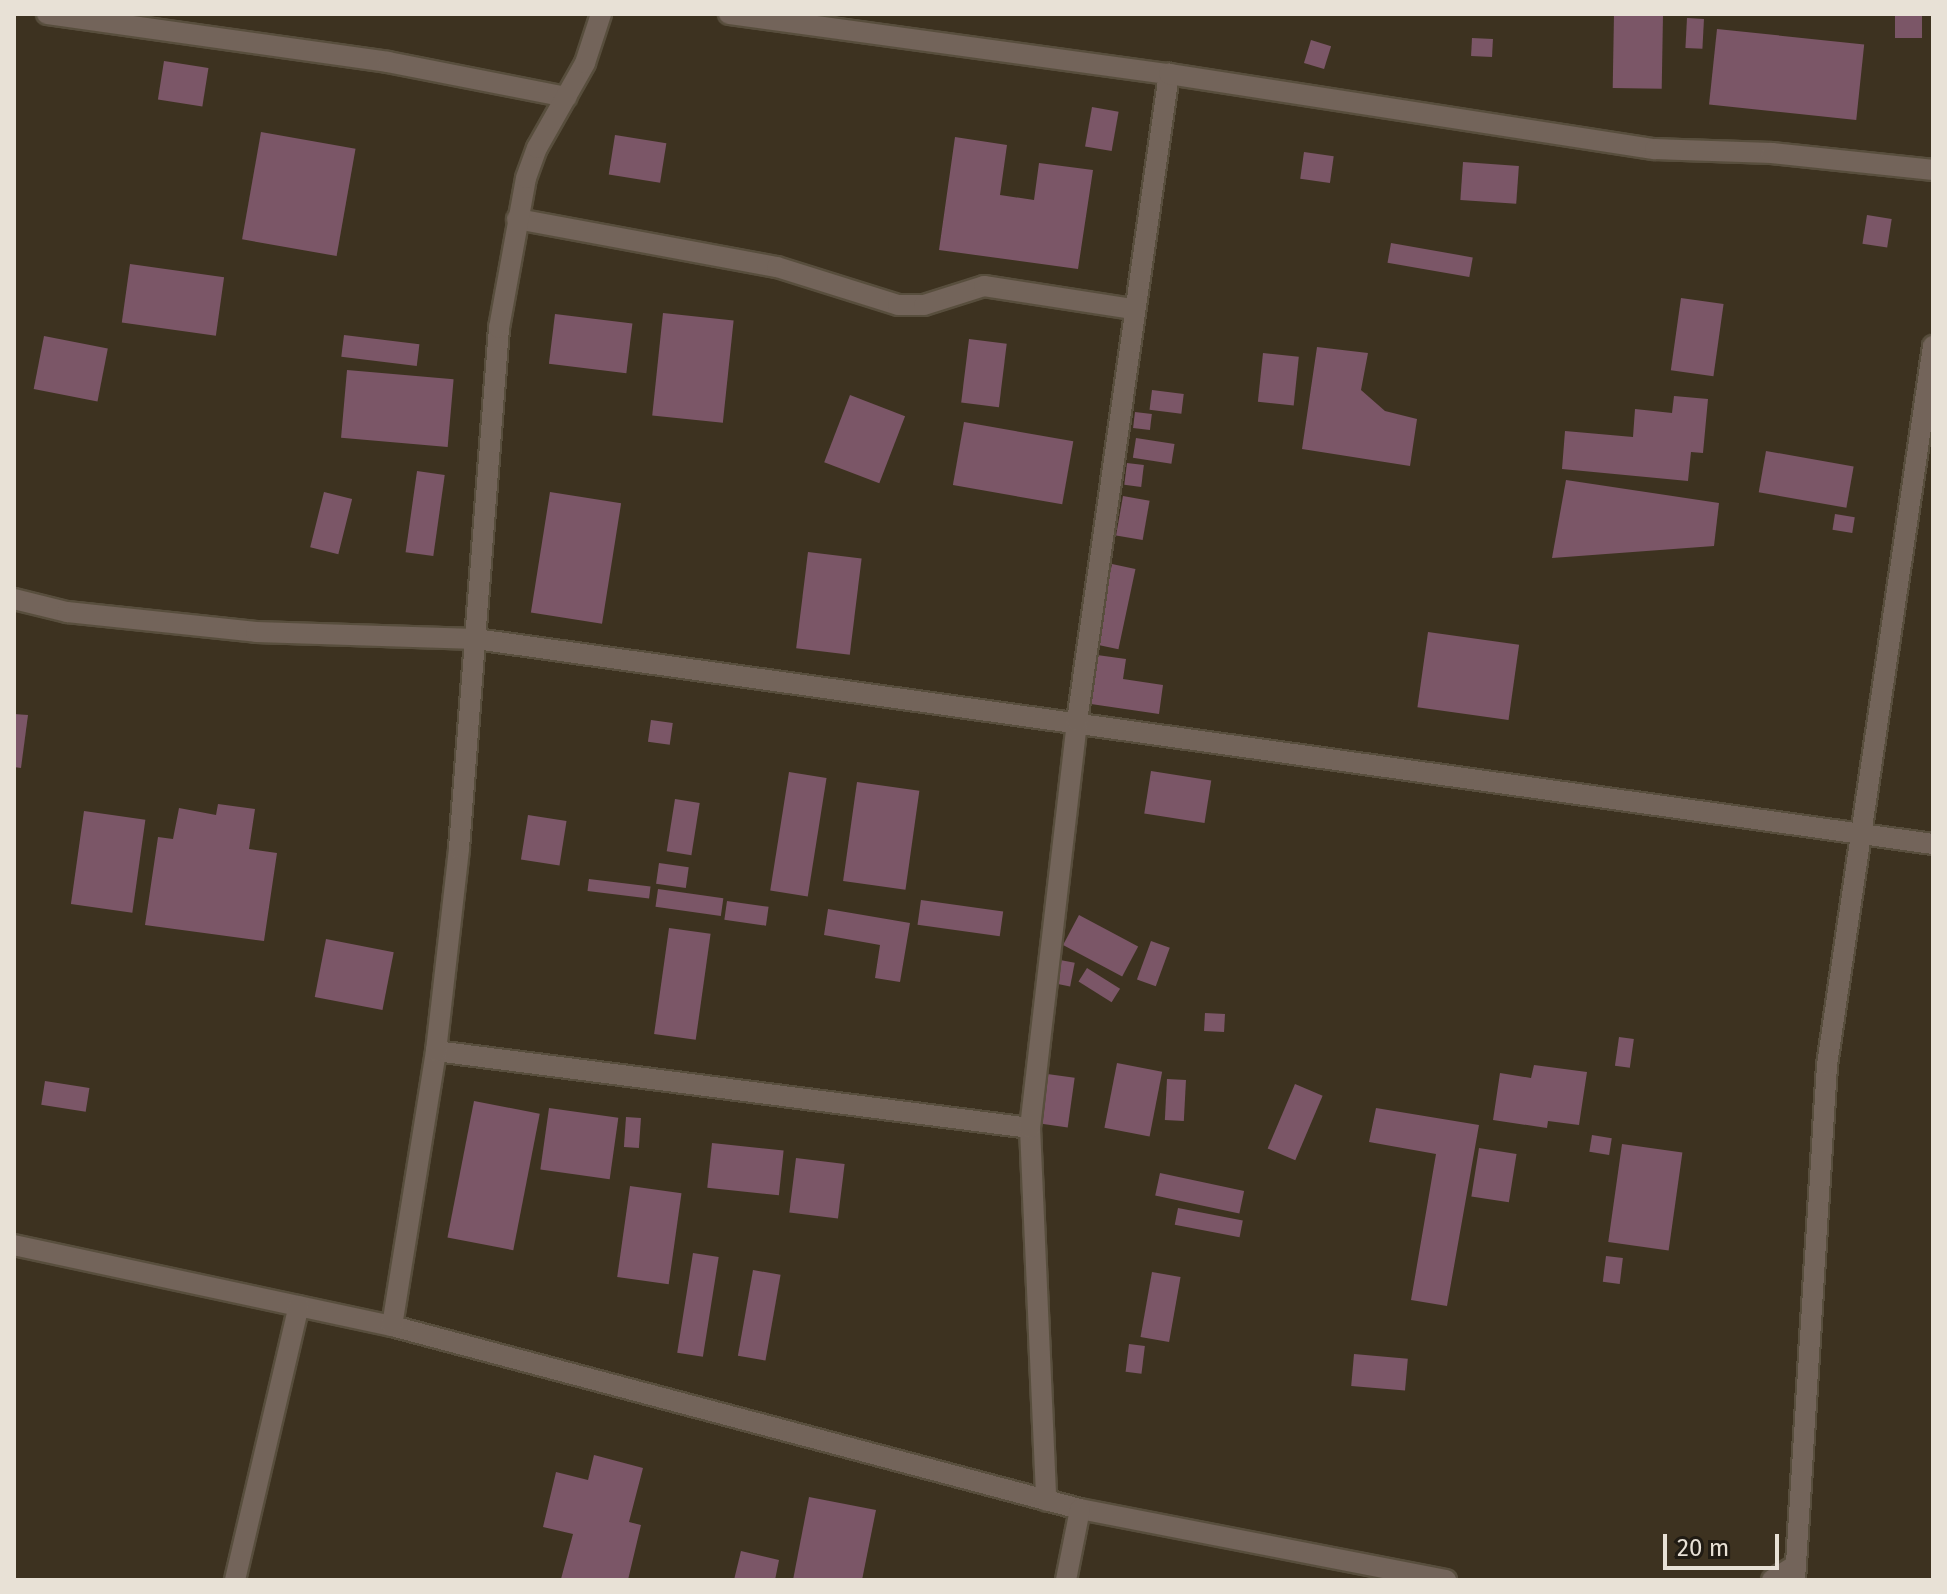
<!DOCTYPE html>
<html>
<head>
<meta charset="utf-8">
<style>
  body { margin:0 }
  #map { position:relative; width:1947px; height:1594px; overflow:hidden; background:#3d3220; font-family:"Fira Sans",sans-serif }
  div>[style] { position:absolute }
  .building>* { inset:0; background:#7b5667; transform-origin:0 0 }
  .roads { filter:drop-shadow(2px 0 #584e3d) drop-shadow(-2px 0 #584e3d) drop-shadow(0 2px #584e3d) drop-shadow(0 -2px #584e3d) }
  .street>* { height:20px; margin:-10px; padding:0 10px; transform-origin:10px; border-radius:10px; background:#73645a }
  span { translate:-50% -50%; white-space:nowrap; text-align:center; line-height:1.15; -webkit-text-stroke:6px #201b13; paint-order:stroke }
  .frame { position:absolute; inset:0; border:16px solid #e8e1d6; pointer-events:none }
  .scale { position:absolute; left:1663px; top:1534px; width:116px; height:36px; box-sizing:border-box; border:4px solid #e8e1d6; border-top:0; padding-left:10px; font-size:24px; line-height:28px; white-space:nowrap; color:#e8e1d6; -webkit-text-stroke:6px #201b13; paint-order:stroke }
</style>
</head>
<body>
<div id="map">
  <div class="building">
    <div style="left:1614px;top:14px;width:49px;height:74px;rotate:1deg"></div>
    <div style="left:1895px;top:14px;width:27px;height:24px"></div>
    <div style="left:1687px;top:18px;width:17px;height:30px;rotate:3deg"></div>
    <div style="left:1717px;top:29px;width:148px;height:76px;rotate:6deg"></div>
    <div style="left:1472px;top:38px;width:21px;height:18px;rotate:3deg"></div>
    <div style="left:1311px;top:40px;width:21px;height:24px;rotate:17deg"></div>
    <div style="left:164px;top:61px;width:45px;height:39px;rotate:9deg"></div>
    <div style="left:1092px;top:107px;width:27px;height:40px;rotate:10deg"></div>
    <div style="left:261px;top:132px;width:96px;height:109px;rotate:10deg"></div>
    <div style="left:615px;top:135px;width:52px;height:40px;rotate:9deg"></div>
    <div style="clip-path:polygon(955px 137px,1007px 145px,1000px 195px,1034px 200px,1039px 163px,1093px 170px,1078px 269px,939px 250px)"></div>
    <div style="left:1304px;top:152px;width:30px;height:27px;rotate:8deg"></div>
    <div style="left:1463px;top:162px;width:56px;height:38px;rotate:4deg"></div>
    <div style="left:1867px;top:215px;width:25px;height:29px;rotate:9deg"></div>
    <div style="left:1391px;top:243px;width:83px;height:20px;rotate:10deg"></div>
    <div style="left:130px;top:264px;width:95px;height:59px;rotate:8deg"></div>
    <div style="left:1681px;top:298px;width:43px;height:73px;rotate:8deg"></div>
    <div style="left:663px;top:313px;width:71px;height:103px;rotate:6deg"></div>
    <div style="left:555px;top:314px;width:78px;height:50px;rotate:7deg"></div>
    <div style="left:344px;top:335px;width:76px;height:22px;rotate:7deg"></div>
    <div style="left:44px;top:336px;width:65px;height:54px;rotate:11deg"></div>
    <div style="left:969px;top:339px;width:38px;height:64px;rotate:7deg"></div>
    <div style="clip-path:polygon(1317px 347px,1368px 353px,1361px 390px,1385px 411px,1417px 419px,1410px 466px,1302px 449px)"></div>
    <div style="left:1263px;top:353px;width:36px;height:49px;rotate:6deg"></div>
    <div style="left:347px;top:370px;width:107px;height:68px;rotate:5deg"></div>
    <div style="left:1152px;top:390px;width:32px;height:20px;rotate:7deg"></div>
    <div style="left:850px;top:395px;width:59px;height:72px;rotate:21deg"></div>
    <div style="clip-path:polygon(1674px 396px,1708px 399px,1703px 453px,1691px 452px,1688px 481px,1562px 469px,1565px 431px,1633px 437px,1635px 409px,1672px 413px)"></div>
    <div style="left:1135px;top:412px;width:17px;height:16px;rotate:7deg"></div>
    <div style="left:964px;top:422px;width:111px;height:64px;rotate:10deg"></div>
    <div style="left:1136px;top:438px;width:39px;height:20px;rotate:9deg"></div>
    <div style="left:1766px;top:451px;width:89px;height:42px;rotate:10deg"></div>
    <div style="left:1127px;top:463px;width:17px;height:22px;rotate:7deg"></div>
    <div style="left:417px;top:471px;width:28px;height:82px;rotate:8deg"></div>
    <div style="clip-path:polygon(1566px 480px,1719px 503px,1714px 546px,1552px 558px)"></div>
    <div style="left:324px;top:492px;width:29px;height:57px;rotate:14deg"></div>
    <div style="left:550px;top:492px;width:72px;height:122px;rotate:9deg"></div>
    <div style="left:1123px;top:496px;width:27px;height:40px;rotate:10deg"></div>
    <div style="left:1835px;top:514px;width:20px;height:16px;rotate:9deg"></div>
    <div style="left:808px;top:552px;width:54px;height:97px;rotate:7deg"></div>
    <div style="left:1112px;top:564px;width:24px;height:82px;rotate:12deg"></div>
    <div style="left:1428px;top:632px;width:92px;height:76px;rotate:8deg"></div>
    <div style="clip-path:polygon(1097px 655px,1126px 659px,1123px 679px,1163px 685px,1159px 714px,1091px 704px)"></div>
    <div style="clip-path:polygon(14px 714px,28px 715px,21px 768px,14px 767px)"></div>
    <div style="left:651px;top:720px;width:22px;height:22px;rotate:8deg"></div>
    <div style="left:1151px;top:771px;width:61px;height:43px;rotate:9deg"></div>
    <div style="left:789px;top:772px;width:38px;height:120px;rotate:9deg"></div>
    <div style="left:857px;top:782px;width:63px;height:100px;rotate:8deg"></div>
    <div style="left:675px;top:799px;width:25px;height:53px;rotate:9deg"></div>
    <div style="clip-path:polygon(218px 804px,255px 809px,249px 849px,277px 853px,264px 941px,145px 925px,158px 837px,173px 839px,179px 808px,216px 815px)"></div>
    <div style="left:84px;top:811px;width:62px;height:94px;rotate:8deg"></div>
    <div style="left:528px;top:815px;width:39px;height:45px;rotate:9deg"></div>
    <div style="left:659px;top:863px;width:30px;height:21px;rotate:8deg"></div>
    <div style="left:589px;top:879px;width:62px;height:12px;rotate:7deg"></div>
    <div style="left:658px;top:889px;width:66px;height:18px;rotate:8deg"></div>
    <div style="left:921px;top:900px;width:83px;height:25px;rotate:8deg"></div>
    <div style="left:727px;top:901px;width:42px;height:19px;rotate:8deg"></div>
    <div style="clip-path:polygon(828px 909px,910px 923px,900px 982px,875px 978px,880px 945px,824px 935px)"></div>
    <div style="left:1079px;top:915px;width:67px;height:34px;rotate:28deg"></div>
    <div style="left:669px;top:928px;width:42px;height:107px;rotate:8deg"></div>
    <div style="left:326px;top:939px;width:69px;height:59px;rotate:11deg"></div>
    <div style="left:1151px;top:941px;width:20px;height:41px;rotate:20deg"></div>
    <div style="left:1060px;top:960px;width:15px;height:24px;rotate:11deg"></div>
    <div style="left:1087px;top:968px;width:39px;height:16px;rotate:32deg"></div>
    <div style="left:1205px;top:1013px;width:20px;height:18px;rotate:3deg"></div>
    <div style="left:1619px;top:1037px;width:15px;height:29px;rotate:8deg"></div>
    <div style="left:1117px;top:1063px;width:46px;height:66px;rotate:11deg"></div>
    <div style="clip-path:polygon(1534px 1065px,1587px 1072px,1579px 1125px,1548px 1121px,1547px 1128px,1493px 1120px,1500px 1073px,1531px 1078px)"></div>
    <div style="left:1040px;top:1073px;width:35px;height:50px;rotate:8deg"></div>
    <div style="left:1167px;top:1079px;width:19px;height:41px;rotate:3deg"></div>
    <div style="left:45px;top:1081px;width:45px;height:24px;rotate:9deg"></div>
    <div style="left:1295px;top:1084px;width:30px;height:70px;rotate:23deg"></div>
    <div style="left:474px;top:1101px;width:67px;height:139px;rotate:11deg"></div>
    <div style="left:549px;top:1108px;width:70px;height:62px;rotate:8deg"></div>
    <div style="clip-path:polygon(1376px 1108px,1479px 1125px,1447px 1306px,1411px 1300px,1436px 1154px,1369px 1142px)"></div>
    <div style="left:626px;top:1117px;width:15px;height:30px;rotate:4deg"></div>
    <div style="left:1592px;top:1135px;width:20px;height:17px;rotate:9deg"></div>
    <div style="left:712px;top:1143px;width:72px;height:45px;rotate:6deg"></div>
    <div style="left:1622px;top:1144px;width:61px;height:99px;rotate:8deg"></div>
    <div style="left:1479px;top:1148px;width:38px;height:49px;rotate:9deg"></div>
    <div style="left:796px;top:1158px;width:49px;height:55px;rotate:7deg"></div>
    <div style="left:1160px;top:1173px;width:86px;height:23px;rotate:12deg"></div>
    <div style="left:630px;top:1186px;width:52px;height:92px;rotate:8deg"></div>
    <div style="left:1178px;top:1208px;width:66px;height:17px;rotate:11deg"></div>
    <div style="left:693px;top:1253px;width:26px;height:101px;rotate:9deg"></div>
    <div style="left:1606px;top:1256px;width:17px;height:26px;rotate:7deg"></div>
    <div style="left:753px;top:1270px;width:28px;height:87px;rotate:10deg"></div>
    <div style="left:1152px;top:1272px;width:29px;height:66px;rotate:10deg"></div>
    <div style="left:1129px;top:1344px;width:16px;height:28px;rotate:7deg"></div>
    <div style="left:1354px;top:1354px;width:54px;height:32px;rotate:5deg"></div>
    <div style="clip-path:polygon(594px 1455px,643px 1468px,629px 1522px,641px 1525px,628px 1580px,561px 1579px,573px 1534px,543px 1527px,556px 1472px,588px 1480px)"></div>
    <div style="clip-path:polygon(809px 1497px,876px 1510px,862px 1580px,793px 1580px)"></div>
    <div style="clip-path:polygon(741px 1551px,779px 1560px,775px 1580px,734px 1580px)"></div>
  </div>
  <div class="roads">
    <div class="street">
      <div style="left:47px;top:14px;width:344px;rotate:8deg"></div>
      <div style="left:388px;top:62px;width:182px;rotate:11.1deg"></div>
      <div style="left:729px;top:14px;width:444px;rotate:7.8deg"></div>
      <div style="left:517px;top:219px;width:264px;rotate:10.5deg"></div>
      <div style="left:777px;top:267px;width:127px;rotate:17.4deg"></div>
      <div style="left:898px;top:305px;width:26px"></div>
      <div style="left:924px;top:305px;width:63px;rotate:-17.6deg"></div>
      <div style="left:984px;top:286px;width:151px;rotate:8.8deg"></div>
      <div style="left:14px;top:599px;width:55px;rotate:13.8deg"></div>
      <div style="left:67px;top:612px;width:190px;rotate:6deg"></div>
      <div style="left:256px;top:632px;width:220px;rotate:1.8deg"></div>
      <div style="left:476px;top:639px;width:1471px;rotate:8.01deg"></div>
      <div style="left:436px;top:1051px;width:599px;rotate:7.39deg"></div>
      <div style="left:1030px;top:1128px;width:373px;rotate:87.5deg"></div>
      <div style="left:1030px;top:1128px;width:410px;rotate:-83.4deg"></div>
      <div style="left:1077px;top:721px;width:654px;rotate:-81.91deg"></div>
      <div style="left:1169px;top:74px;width:492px;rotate:8.8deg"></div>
      <div style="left:1655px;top:149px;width:117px;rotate:2deg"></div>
      <div style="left:1772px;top:153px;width:162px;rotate:6deg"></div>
      <div style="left:14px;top:1245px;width:387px;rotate:12.1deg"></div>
      <div style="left:392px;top:1326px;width:712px;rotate:14.9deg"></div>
      <div style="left:1080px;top:1509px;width:373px;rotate:11deg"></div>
      <div style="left:392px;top:1326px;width:278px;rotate:-80.9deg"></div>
      <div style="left:436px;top:1051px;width:204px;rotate:-83.5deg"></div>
      <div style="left:459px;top:848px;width:522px;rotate:-85.6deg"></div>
      <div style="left:499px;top:328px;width:152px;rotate:-79.8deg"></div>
      <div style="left:526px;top:178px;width:32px;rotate:-70deg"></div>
      <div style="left:537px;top:148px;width:98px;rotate:-60.5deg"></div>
      <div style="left:585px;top:63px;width:52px;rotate:-71.9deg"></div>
      <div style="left:235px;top:1580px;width:281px;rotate:-76.9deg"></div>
      <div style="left:1066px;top:1580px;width:72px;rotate:-78.8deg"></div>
      <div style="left:1772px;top:1580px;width:25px;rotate:-32deg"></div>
      <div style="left:1795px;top:1580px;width:516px;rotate:-86.44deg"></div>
      <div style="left:1827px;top:1065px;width:727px;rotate:-81.61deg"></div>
    </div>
  </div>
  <div class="frame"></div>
  <div class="scale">20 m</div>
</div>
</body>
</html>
